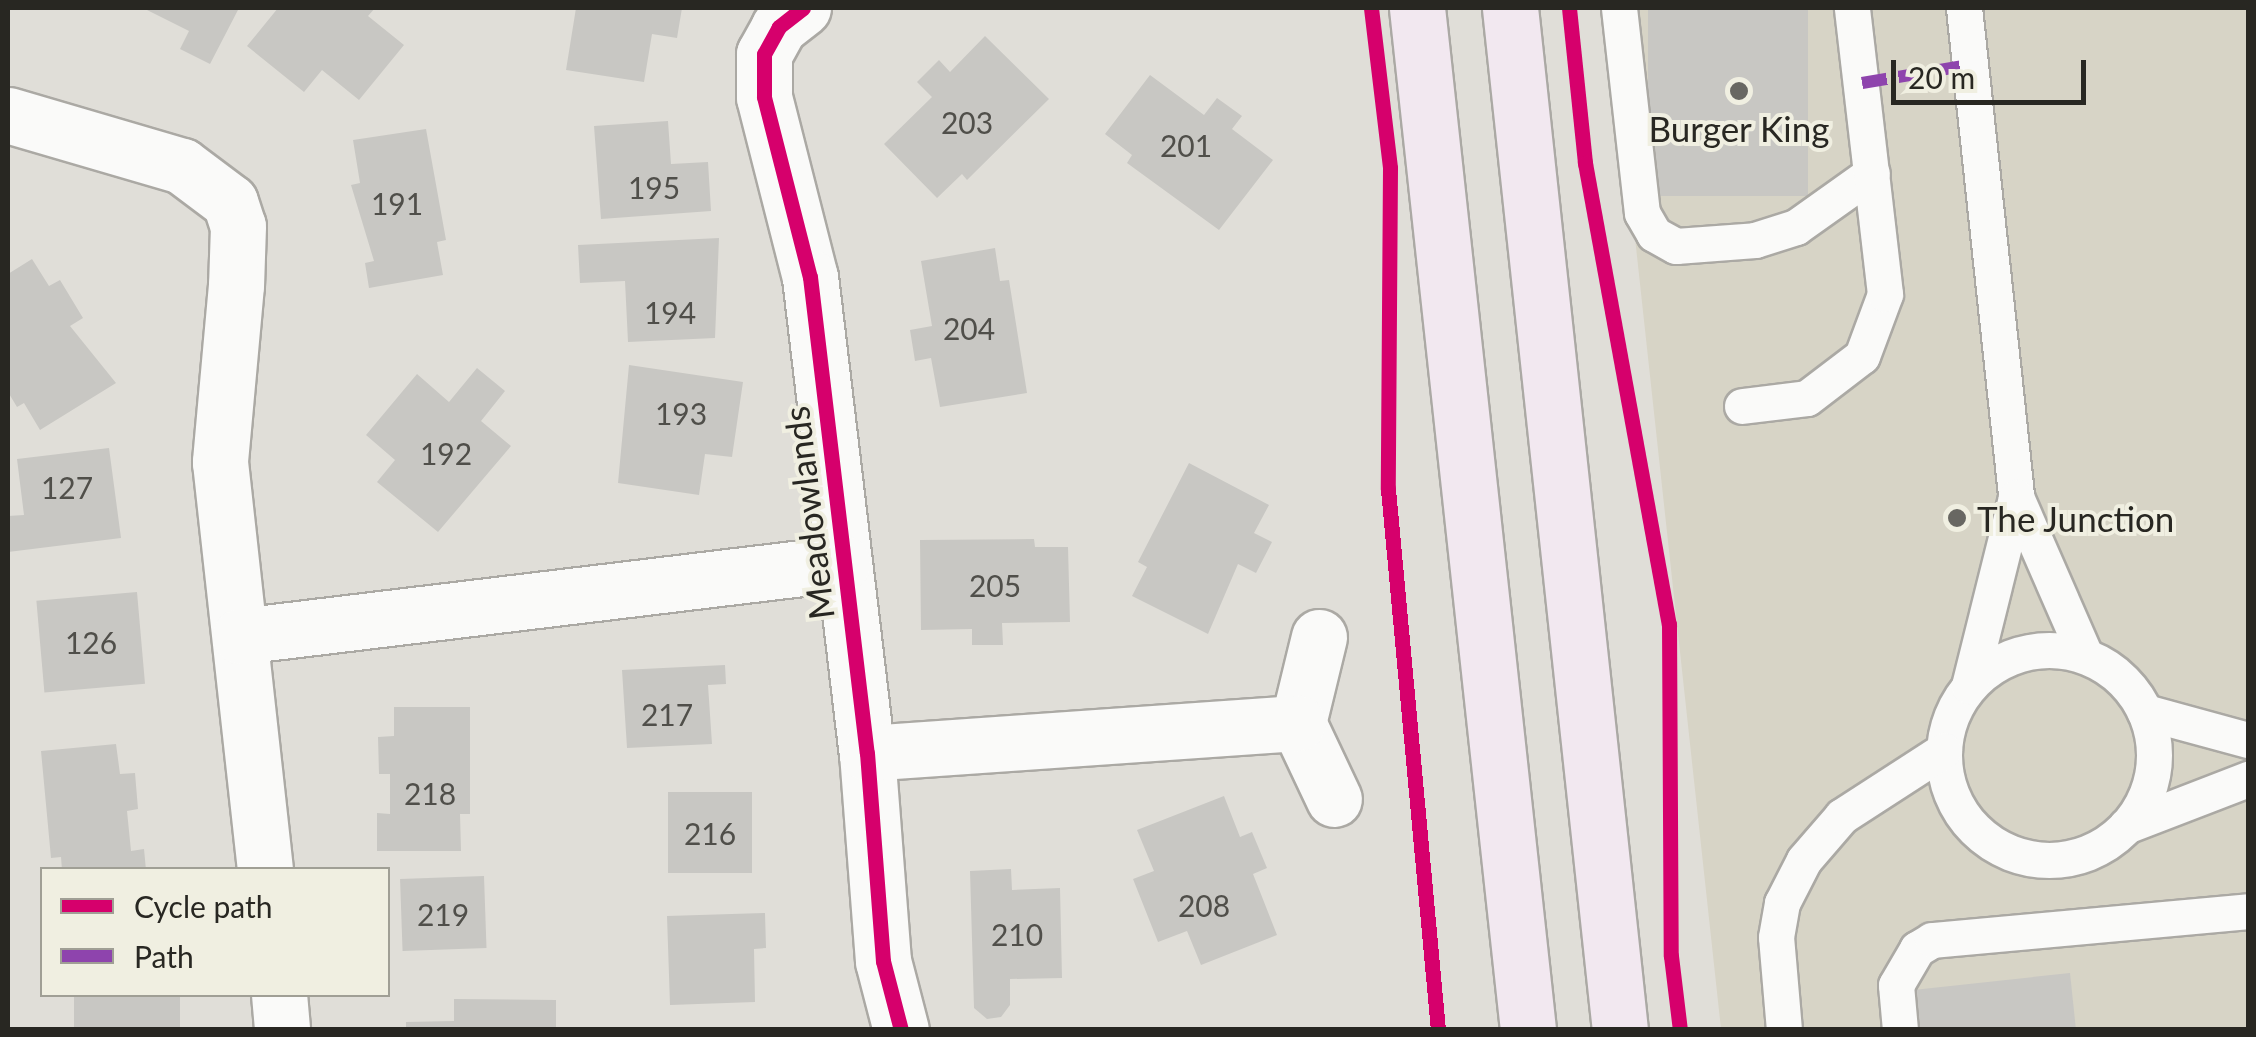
<!DOCTYPE html>
<html>
<head>
<meta charset="utf-8">
<style>
  body { margin:0 }
  #map { position:relative; width:2256px; height:1037px; overflow:hidden; background:#e0ded8; font-family:Lato,sans-serif }
  div>[style] { position:absolute }
  .built>* { inset:0; background:#d7d4c6 }
  .building>* { inset:0; background:#c8c7c3; transform-origin:0 0 }
  .roads { filter:drop-shadow(2px 0 #aba9a4) drop-shadow(-2px 0 #aba9a4) drop-shadow(0 2px #aba9a4) drop-shadow(0 -2px #aba9a4) }
  .lane>* { height:35px; margin:-17.5px; padding:0 17.5px; transform-origin:17.5px; border-radius:17.5px; background:#fafaf9 }
  .lane>.ring { margin:-17.5px; padding:0; box-sizing:content-box; background:none; border:35px solid #fafaf9; border-radius:50% }
  .street>* { height:55px; margin:-27.5px; padding:0 27.5px; transform-origin:27.5px; border-radius:27.5px; background:#fafaf9 }
  .highway>* { height:55px; margin:-27.5px; padding:0 27.5px; transform-origin:27.5px; border-radius:27.5px; background:#f2e8f0 }
  .quiet>* { height:12px; margin-top:-6px; transform-origin:0; background:repeating-linear-gradient(90deg,#8e44ad 0 25px,transparent 0 37px) }
  .cycleway>* { height:15px; margin:-7.5px; padding:0 7.5px; transform-origin:7.5px; border-radius:7.5px; background:#d6006c }
  .dots>* { width:28px; height:28px; translate:-50% -50%; box-sizing:border-box; border:5px solid #f0efe1; border-radius:50% }
  span { translate:-50% -50%; white-space:nowrap; text-align:center; line-height:1.15; -webkit-text-stroke:8px #f0efe1; paint-order:stroke }
  .number-label { font-size:30px; color:#504f4a }
  .number-label span { -webkit-text-stroke-width:0 }
  .poi-label { font-size:35px; color:#282722 }
  .left { translate:0 -50%; text-align:left }
  .street-label { font-size:35px; color:#282722 }
  .frame { position:absolute; inset:0; border:10px solid #282722; pointer-events:none }
  .legend { position:absolute; left:40px; top:867px; width:350px; height:130px; box-sizing:border-box; background:#f0efe1; border:2px solid #a09f95; margin:0; padding:12px 18px; list-style:none; font-size:30px; color:#282722 }
  .legend li { display:flex; align-items:center; gap:20px; height:50px }
  .legend b { width:50px; border:2px solid #a09f95 }
  .scale { position:absolute; left:1891px; top:60px; width:195px; height:45px; box-sizing:border-box; border:5px solid #282722; border-top:0; padding-left:12px; font-size:30px; line-height:35px; white-space:nowrap; color:#282722; -webkit-text-stroke:8px #f0efe1; paint-order:stroke }
</style>
</head>
<body>
<div id="map">
  <div class="built">
    <div style="clip-path:polygon(1610px 8px,2248px 8px,2248px 1029px,1721px 1029px)"></div>
  </div>
  <div class="building">
    <div style="clip-path:polygon(143px 8px,239px 8px,210px 64px,180px 49px,189px 31px)"></div>
    <div style="clip-path:polygon(278px 8px,375px 8px,368px 16px,404px 45px,359px 100px,322px 70px,304px 92px,247px 46px)"></div>
    <div style="clip-path:polygon(576px 8px,682px 8px,677px 38px,652px 34px,644px 82px,566px 70px)"></div>
    <div style="left:1648px;top:8px;width:160px;height:188px"></div>
    <div style="clip-path:polygon(985px 36px,1049px 99px,967px 180px,962px 174px,937px 198px,884px 144px,932px 97px,917px 82px,939px 60px,950px 72px)"></div>
    <div style="clip-path:polygon(1150px 75px,1204px 115px,1217px 98px,1242px 116px,1232px 129px,1273px 160px,1219px 230px,1127px 163px,1132px 155px,1105px 134px)"></div>
    <div style="clip-path:polygon(668px 121px,671px 164px,708px 162px,711px 211px,601px 219px,594px 126px)"></div>
    <div style="clip-path:polygon(426px 129px,446px 240px,437px 242px,443px 275px,369px 288px,365px 263px,374px 261px,351px 185px,360px 183px,353px 140px)"></div>
    <div style="clip-path:polygon(719px 238px,715px 338px,628px 342px,625px 281px,580px 283px,578px 245px)"></div>
    <div style="clip-path:polygon(995px 248px,1000px 281px,1009px 280px,1027px 393px,940px 407px,931px 358px,915px 361px,910px 330px,932px 326px,921px 261px)"></div>
    <div style="clip-path:polygon(32px 259px,49px 286px,60px 280px,83px 318px,70px 326px,116px 383px,40px 430px,24px 403px,17px 407px,8px 392px,8px 274px)"></div>
    <div style="clip-path:polygon(629px 365px,743px 382px,732px 457px,705px 454px,699px 495px,618px 483px)"></div>
    <div style="clip-path:polygon(477px 368px,505px 391px,481px 421px,511px 446px,438px 532px,377px 482px,395px 460px,366px 435px,417px 374px,449px 402px)"></div>
    <div style="clip-path:polygon(109px 448px,121px 538px,8px 552px,8px 516px,24px 515px,17px 459px)"></div>
    <div style="clip-path:polygon(1189px 463px,1269px 505px,1254px 533px,1272px 542px,1256px 573px,1238px 564px,1208px 634px,1132px 596px,1147px 567px,1138px 562px)"></div>
    <div style="clip-path:polygon(1034px 539px,1035px 547px,1068px 547px,1070px 622px,1002px 623px,1003px 645px,972px 645px,972px 629px,921px 630px,920px 540px)"></div>
    <div style="left:137px;top:592px;width:92px;height:101px;rotate:85deg"></div>
    <div style="clip-path:polygon(725px 665px,726px 684px,708px 685px,712px 744px,627px 748px,622px 670px)"></div>
    <div style="clip-path:polygon(394px 707px,470px 707px,470px 814px,460px 814px,461px 851px,377px 851px,377px 813px,390px 814px,390px 774px,379px 774px,378px 737px,394px 736px)"></div>
    <div style="clip-path:polygon(116px 744px,120px 774px,135px 773px,138px 809px,127px 811px,131px 851px,144px 849px,146px 870px,62px 870px,61px 857px,51px 858px,41px 751px)"></div>
    <div style="left:668px;top:792px;width:84px;height:81px"></div>
    <div style="clip-path:polygon(1224px 796px,1240px 837px,1252px 832px,1267px 868px,1253px 874px,1277px 935px,1201px 965px,1187px 931px,1158px 942px,1133px 879px,1154px 871px,1137px 830px)"></div>
    <div style="clip-path:polygon(1011px 869px,1012px 890px,1060px 888px,1062px 978px,1010px 979px,1010px 1005px,1001px 1017px,987px 1019px,974px 1008px,970px 871px)"></div>
    <div style="left:484px;top:876px;width:72px;height:84px;rotate:88deg"></div>
    <div style="clip-path:polygon(765px 913px,766px 948px,754px 949px,755px 1002px,670px 1005px,667px 916px)"></div>
    <div style="clip-path:polygon(2070px 973px,2076px 1030px,1909px 1030px,1904px 991px)"></div>
    <div style="left:74px;top:994px;width:106px;height:36px"></div>
    <div style="clip-path:polygon(454px 999px,556px 1000px,556px 1030px,406px 1030px,406px 1022px,454px 1021px)"></div>
  </div>
  <div class="roads">
    <div class="lane">
      <div style="left:1619px;top:8px;width:206px;rotate:83.6deg"></div>
      <div style="left:1642px;top:213px;width:24px;rotate:60deg"></div>
      <div style="left:1654px;top:234px;width:25px;rotate:29deg"></div>
      <div style="left:1676px;top:246px;width:79px;rotate:-4.3deg"></div>
      <div style="left:1755px;top:240px;width:43px;rotate:-17.6deg"></div>
      <div style="left:1796px;top:227px;width:93px;rotate:-35.4deg"></div>
      <div style="left:1964px;top:8px;width:492px;rotate:83.9deg"></div>
      <div style="left:2016px;top:497px;width:172px;rotate:66.4deg"></div>
      <div style="left:1742px;top:406px;width:65px;rotate:-7deg"></div>
      <div style="left:1807px;top:398px;width:69px;rotate:-37.4deg"></div>
      <div style="left:1862px;top:356px;width:66px;rotate:-69.6deg"></div>
      <div style="left:1885px;top:294px;width:288px;rotate:-96.6deg"></div>
      <div class="ring" style="left:1944px;top:650px;width:175px;height:175px"></div>
      <div style="left:1969px;top:686px;width:195px;rotate:-76deg"></div>
      <div style="left:2145px;top:712px;width:107px;rotate:15.2deg"></div>
      <div style="left:2126px;top:826px;width:131px;rotate:-21.1deg"></div>
      <div style="left:1784px;top:1030px;width:93px;rotate:-94.9deg"></div>
      <div style="left:1776px;top:937px;width:35px;rotate:-80deg"></div>
      <div style="left:1782px;top:903px;width:48px;rotate:-62.9deg"></div>
      <div style="left:1804px;top:860px;width:58px;rotate:-49.2deg"></div>
      <div style="left:1842px;top:816px;width:121px;rotate:-32.9deg"></div>
      <div style="left:1900px;top:1030px;width:45px;rotate:-95.1deg"></div>
      <div style="left:1896px;top:985px;width:42px;rotate:-59.7deg"></div>
      <div style="left:1917px;top:949px;width:17px;rotate:-31deg"></div>
      <div style="left:1932px;top:940px;width:317px;rotate:-5.2deg"></div>
    </div>
    <div class="street">
      <div style="left:803px;top:8px;width:31px;rotate:142deg"></div>
      <div style="left:779px;top:27px;width:31px;rotate:119deg"></div>
      <div style="left:764px;top:54px;width:43px;rotate:90deg"></div>
      <div style="left:764px;top:97px;width:186px;rotate:75.7deg"></div>
      <div style="left:810px;top:277px;width:479px;rotate:83.2deg"></div>
      <div style="left:867px;top:753px;width:209px;rotate:85.6deg"></div>
      <div style="left:883px;top:961px;width:71px;rotate:75.4deg"></div>
      <div style="left:8px;top:115px;width:181px;rotate:16.3deg"></div>
      <div style="left:182px;top:166px;width:60px;rotate:36.9deg"></div>
      <div style="left:230px;top:202px;width:25px;rotate:72deg"></div>
      <div style="left:238px;top:226px;width:59px;rotate:91.9deg"></div>
      <div style="left:236px;top:285px;width:178px;rotate:95.2deg"></div>
      <div style="left:220px;top:462px;width:410px;rotate:83.7deg"></div>
      <div style="left:240px;top:636px;width:607px;rotate:-6.9deg"></div>
      <div style="left:1319px;top:637px;width:89px;rotate:103.7deg"></div>
      <div style="left:1298px;top:723px;width:84px;rotate:64.7deg"></div>
      <div style="left:867px;top:753px;width:432px;rotate:-4deg"></div>
      <div style="left:279px;top:994px;width:36px;rotate:85deg"></div>
    </div>
    <div class="highway">
      <div style="left:1417px;top:8px;width:1028px;rotate:83.8deg"></div>
      <div style="left:1510px;top:8px;width:1028px;rotate:83.86deg"></div>
    </div>
  </div>
  <div class="quiet">
    <div style="left:1862px;top:83px;width:109px;rotate:-9.5deg"></div>
  </div>
  <div class="cycleway">
    <div style="left:803px;top:8px;width:31px;rotate:142deg"></div>
    <div style="left:779px;top:27px;width:31px;rotate:119deg"></div>
    <div style="left:764px;top:54px;width:43px;rotate:90deg"></div>
    <div style="left:764px;top:97px;width:186px;rotate:75.7deg"></div>
    <div style="left:810px;top:277px;width:479px;rotate:83.2deg"></div>
    <div style="left:867px;top:753px;width:209px;rotate:85.6deg"></div>
    <div style="left:883px;top:961px;width:71px;rotate:75.4deg"></div>
    <div style="left:1371px;top:8px;width:161px;rotate:83.2deg"></div>
    <div style="left:1390px;top:168px;width:321px;rotate:90.4deg"></div>
    <div style="left:1388px;top:489px;width:543px;rotate:84.72deg"></div>
    <div style="left:1569px;top:8px;width:156px;rotate:84.1deg"></div>
    <div style="left:1585px;top:163px;width:469px;rotate:79.7deg"></div>
    <div style="left:1669px;top:624px;width:332px;rotate:89.7deg"></div>
    <div style="left:1671px;top:956px;width:75px;rotate:83.1deg"></div>
  </div>
  <div class="dots">
    <div style="left:1739px;top:91px;background:#686762"></div>
    <div style="left:1957px;top:518px;background:#686762"></div>
  </div>
  <div class="number-label">
    <span style="left:967px;top:122px">203</span>
    <span style="left:1186px;top:145px">201</span>
    <span style="left:654px;top:187px">195</span>
    <span style="left:397px;top:203px">191</span>
    <span style="left:670px;top:312px">194</span>
    <span style="left:969px;top:328px">204</span>
    <span style="left:681px;top:413px">193</span>
    <span style="left:446px;top:453px">192</span>
    <span style="left:67px;top:487px">127</span>
    <span style="left:995px;top:585px">205</span>
    <span style="left:91px;top:642px">126</span>
    <span style="left:667px;top:714px">217</span>
    <span style="left:430px;top:793px">218</span>
    <span style="left:710px;top:833px">216</span>
    <span style="left:1204px;top:905px">208</span>
    <span style="left:443px;top:914px">219</span>
    <span style="left:1017px;top:934px">210</span>
  </div>
  <div class="poi-label">
    <span style="left:1739px;top:128px">Burger King</span>
    <span class="left" style="left:1977px;top:518px">The Junction</span>
  </div>
  <div class="street-label">
    <span style="left:808px;top:513px;rotate:-97deg">Meadowlands</span>
  </div>
  <div class="frame"></div>
  <ul class="legend">
  <li><b style="height:12px;background:#d6006c"></b>Cycle path</li>
  <li><b style="height:12px;background:#8e44ad"></b>Path</li>
  </ul>
  <div class="scale">20 m</div>
</div>
</body>
</html>
